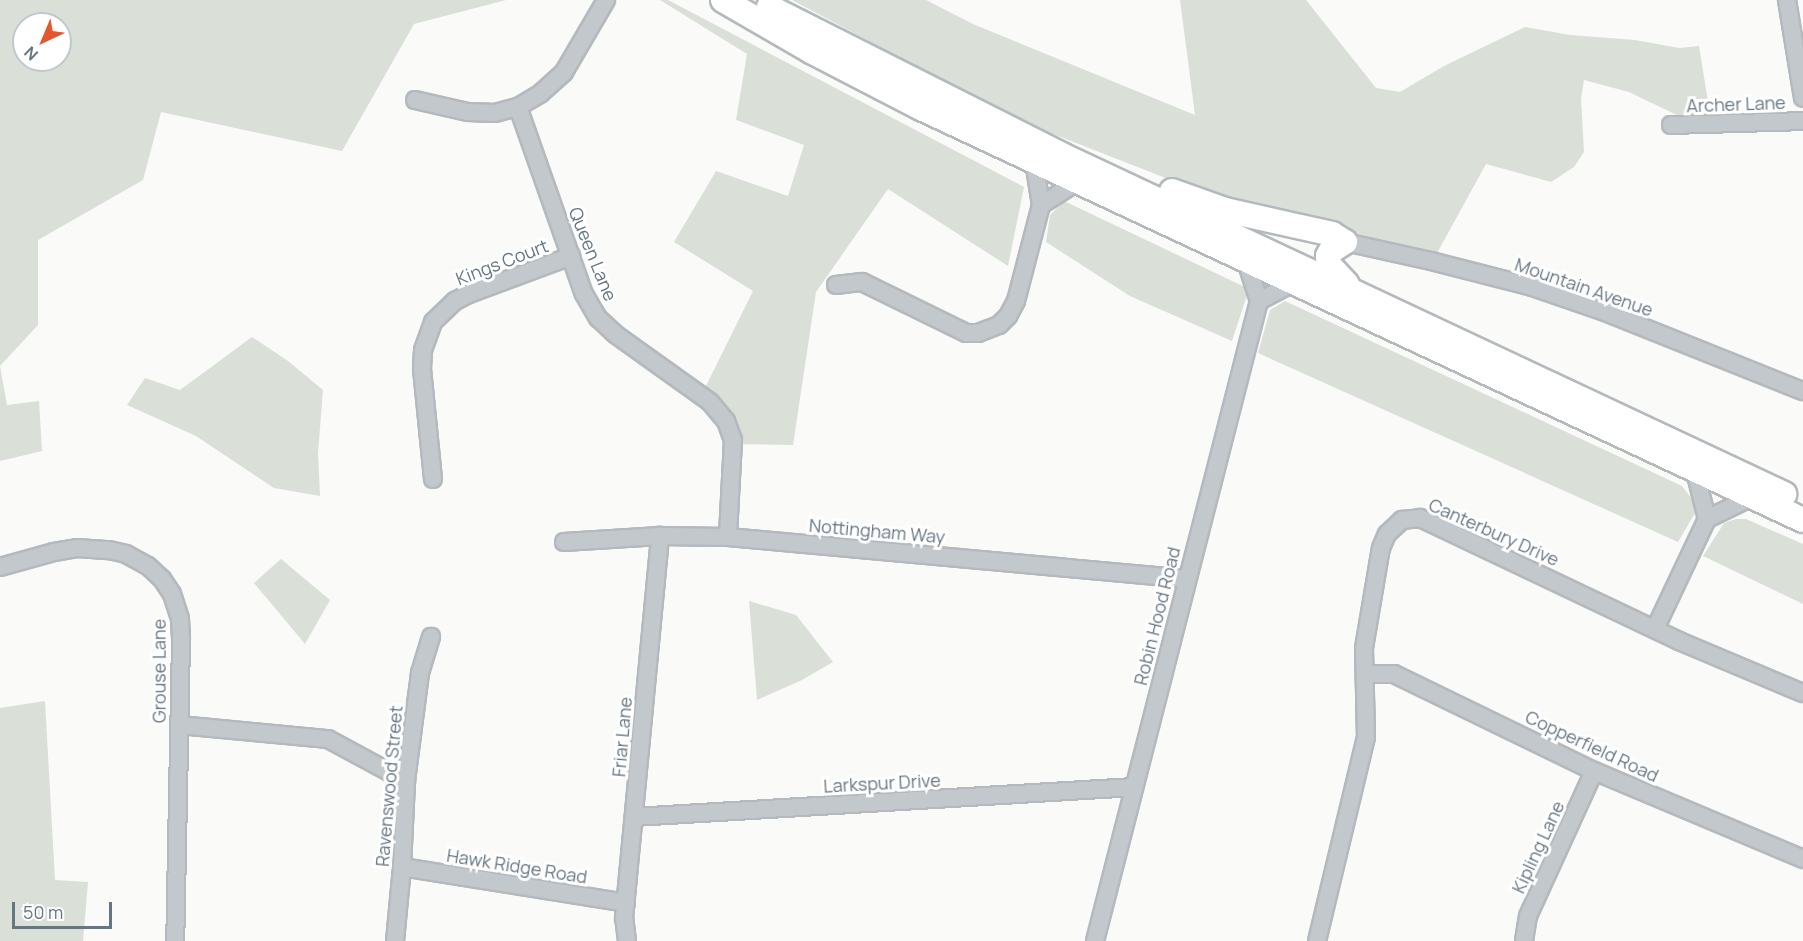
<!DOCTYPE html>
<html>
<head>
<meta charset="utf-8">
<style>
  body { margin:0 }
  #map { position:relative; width:1803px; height:941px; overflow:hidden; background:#fafaf8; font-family:Manrope,sans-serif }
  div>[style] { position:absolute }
  .green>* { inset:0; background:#dadfd7 }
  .roads { filter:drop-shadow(2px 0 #b4b9bd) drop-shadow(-2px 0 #b4b9bd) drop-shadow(0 2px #b4b9bd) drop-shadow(0 -2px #b4b9bd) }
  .minor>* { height:16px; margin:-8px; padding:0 8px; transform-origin:8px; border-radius:8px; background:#c3c8cc }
  .highway>* { height:24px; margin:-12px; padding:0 12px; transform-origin:12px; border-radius:12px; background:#fff }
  span { translate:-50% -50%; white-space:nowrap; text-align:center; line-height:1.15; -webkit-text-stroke:6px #fff; paint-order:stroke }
  .street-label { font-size:18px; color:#657683 }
  .north { position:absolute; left:12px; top:12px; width:60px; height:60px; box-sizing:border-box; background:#fff; border:2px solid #c1c8cd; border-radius:50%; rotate:224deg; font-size:16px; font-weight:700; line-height:24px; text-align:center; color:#657683 }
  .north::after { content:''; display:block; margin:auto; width:21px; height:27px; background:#e4572e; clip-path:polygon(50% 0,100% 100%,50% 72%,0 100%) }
  .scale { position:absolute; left:12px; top:902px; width:100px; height:27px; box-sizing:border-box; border:3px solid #657683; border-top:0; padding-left:8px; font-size:18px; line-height:21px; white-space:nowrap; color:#657683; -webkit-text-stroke:4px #fff; paint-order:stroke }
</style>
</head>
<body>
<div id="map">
  <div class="green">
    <div style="clip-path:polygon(evenodd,0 0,506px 0,414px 24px,342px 151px,161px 112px,143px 180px,38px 240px,38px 325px,0 366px,7px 405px,39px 401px,42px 451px,0 461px,0 0,24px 24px,60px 24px,60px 60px,24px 60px,24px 24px)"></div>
    <div style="clip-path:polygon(660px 0,668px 0,1024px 187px,1008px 266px,888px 189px,816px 292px,793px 445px,729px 444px,703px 392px,753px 291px,674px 242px,716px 171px,788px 196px,804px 145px,736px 120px,747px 54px)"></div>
    <div style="clip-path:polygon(792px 0,926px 0,973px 24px,1195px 115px,1180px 0,1306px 0,1376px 88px,1400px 92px,1444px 66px,1525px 27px,1570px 35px,1635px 40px,1679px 48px,1699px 46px,1710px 114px,1683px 118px,1629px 92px,1584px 80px,1581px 98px,1584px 152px,1574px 167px,1551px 182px,1486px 164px,1436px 255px,1227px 202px,1015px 119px)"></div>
    <div style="clip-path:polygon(1064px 201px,1249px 289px,1232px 341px,1130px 296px,1046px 242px,1050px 215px)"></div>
    <div style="clip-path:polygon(1285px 301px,1682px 486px,1691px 498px,1695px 513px,1678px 542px,1258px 353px,1270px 310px)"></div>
    <div style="clip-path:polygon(252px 337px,288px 361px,323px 390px,318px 453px,320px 496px,274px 488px,196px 436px,127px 405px,145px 378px,180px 390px)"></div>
    <div style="clip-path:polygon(1736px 519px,1746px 519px,1803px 544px,1803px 604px,1703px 556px,1724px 523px)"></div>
    <div style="clip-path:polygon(281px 559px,330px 600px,305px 644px,254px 583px)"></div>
    <div style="clip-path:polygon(749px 601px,796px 615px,833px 662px,802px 680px,757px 700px)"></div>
    <div style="clip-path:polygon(45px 701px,55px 880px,88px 882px,83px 941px,0 941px,0 708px)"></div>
  </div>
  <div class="roads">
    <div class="minor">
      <div style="left:1787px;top:0;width:99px;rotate:80.7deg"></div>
      <div style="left:415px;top:100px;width:54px;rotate:12.8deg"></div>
      <div style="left:468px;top:112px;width:27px;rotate:2deg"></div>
      <div style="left:495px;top:113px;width:24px;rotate:-15deg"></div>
      <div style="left:518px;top:107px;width:27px;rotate:-31deg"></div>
      <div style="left:541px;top:93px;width:31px;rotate:-42deg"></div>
      <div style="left:564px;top:72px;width:83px;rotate:-59.7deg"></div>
      <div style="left:518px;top:107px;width:198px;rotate:70.6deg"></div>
      <div style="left:584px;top:294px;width:28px;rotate:60deg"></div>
      <div style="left:598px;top:318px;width:23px;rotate:43deg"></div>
      <div style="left:615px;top:334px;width:117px;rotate:35.6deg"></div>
      <div style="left:710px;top:402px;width:25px;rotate:50deg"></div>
      <div style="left:726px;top:421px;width:20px;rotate:70deg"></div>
      <div style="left:733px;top:440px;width:97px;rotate:93deg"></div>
      <div style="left:1671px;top:125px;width:132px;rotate:-1.7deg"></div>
      <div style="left:1041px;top:205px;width:43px;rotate:-32.6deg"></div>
      <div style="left:1345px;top:242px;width:88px;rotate:12.5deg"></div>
      <div style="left:1431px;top:261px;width:104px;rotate:14.4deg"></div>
      <div style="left:1532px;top:287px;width:77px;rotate:18.9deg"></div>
      <div style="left:1605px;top:312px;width:213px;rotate:21.8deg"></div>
      <div style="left:836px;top:285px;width:26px;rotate:-7deg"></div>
      <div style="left:862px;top:282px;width:116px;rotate:26.1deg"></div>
      <div style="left:966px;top:333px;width:12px"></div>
      <div style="left:978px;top:333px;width:22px;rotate:-21deg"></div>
      <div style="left:999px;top:325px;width:13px;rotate:-45deg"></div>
      <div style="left:1008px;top:316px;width:17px;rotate:-62deg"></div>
      <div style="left:1016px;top:301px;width:99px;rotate:-75.4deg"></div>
      <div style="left:1041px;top:205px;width:44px;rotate:-99.2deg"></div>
      <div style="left:1259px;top:301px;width:38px;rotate:-28deg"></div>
      <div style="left:1695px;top:471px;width:49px;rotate:76deg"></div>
      <div style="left:433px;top:479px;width:111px;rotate:-95.7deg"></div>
      <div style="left:422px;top:369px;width:19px;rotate:-87deg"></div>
      <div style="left:423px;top:350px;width:30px;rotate:-70deg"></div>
      <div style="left:433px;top:322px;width:30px;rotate:-44deg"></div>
      <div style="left:455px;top:301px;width:16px;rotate:-27deg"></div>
      <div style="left:469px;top:294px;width:109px;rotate:-20.4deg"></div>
      <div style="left:564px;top:542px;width:96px;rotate:-3.6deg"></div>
      <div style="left:660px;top:536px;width:68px;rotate:0.8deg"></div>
      <div style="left:728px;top:537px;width:460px;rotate:5.2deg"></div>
      <div style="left:0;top:567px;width:56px;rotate:-15.5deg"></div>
      <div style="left:54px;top:552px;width:23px;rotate:-10deg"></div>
      <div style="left:77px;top:548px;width:32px;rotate:4deg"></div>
      <div style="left:109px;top:550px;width:17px;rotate:13deg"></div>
      <div style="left:126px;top:554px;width:25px;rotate:29deg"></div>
      <div style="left:148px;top:566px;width:19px;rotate:43deg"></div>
      <div style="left:162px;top:579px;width:18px;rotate:56deg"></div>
      <div style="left:172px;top:594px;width:26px;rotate:72deg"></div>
      <div style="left:180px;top:619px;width:21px;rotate:87deg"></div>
      <div style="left:181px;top:640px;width:301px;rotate:91.1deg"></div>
      <div style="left:1655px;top:629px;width:122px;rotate:-64.7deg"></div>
      <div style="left:1707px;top:519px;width:50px;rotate:-26.1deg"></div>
      <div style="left:1365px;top:674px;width:29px"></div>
      <div style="left:1394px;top:674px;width:222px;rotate:25.9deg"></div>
      <div style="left:1594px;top:771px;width:227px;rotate:22.8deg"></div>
      <div style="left:179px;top:725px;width:150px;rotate:5.4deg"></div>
      <div style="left:328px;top:739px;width:89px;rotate:28.3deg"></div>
      <div style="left:634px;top:817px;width:501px;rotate:-3.43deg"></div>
      <div style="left:402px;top:867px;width:227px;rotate:9.1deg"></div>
      <div style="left:395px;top:941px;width:74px;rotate:-84.6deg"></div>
      <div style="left:402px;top:867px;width:86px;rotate:-87.3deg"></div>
      <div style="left:406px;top:781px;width:109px;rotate:-82.6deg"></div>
      <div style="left:420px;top:673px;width:38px;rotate:-73deg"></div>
      <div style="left:627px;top:941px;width:23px;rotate:-97deg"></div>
      <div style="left:624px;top:918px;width:384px;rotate:-84.6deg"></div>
      <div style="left:1095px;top:941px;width:661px;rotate:-75.63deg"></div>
      <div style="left:1259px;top:301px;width:42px;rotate:-108deg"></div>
      <div style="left:1317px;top:941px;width:210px;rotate:-76.5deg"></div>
      <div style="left:1366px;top:737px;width:89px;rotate:-91.3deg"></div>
      <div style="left:1364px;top:648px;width:101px;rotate:-80.4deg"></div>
      <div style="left:1381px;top:548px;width:15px;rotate:-67deg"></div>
      <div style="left:1387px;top:534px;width:21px;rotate:-43deg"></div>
      <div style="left:1402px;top:520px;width:18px;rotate:-6deg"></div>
      <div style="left:1420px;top:518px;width:287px;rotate:25.4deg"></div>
      <div style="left:1679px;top:641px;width:134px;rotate:22.8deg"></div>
      <div style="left:1524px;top:941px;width:25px;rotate:-81deg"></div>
      <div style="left:1528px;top:916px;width:159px;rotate:-65.5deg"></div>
    </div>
    <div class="highway">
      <div style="left:723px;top:0;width:102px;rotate:30.1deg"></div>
      <div style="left:811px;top:51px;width:124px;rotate:27.4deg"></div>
      <div style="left:921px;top:108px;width:973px;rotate:25.04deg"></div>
      <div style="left:769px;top:7px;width:328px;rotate:26.8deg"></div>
      <div style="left:1062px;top:155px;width:798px;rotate:25.15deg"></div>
      <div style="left:1172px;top:191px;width:56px;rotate:19.7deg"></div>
      <div style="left:1225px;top:210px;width:110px;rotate:12.6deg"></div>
      <div style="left:1332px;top:234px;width:15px;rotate:32deg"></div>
      <div style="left:1345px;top:242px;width:17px;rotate:147deg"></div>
      <div style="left:1331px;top:251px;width:6px;rotate:121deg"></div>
      <div style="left:1328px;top:256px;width:9px;rotate:84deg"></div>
      <div style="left:1329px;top:265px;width:26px;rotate:47deg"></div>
    </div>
  </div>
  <div class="street-label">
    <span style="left:1736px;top:104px;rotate:-2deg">Archer Lane</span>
    <span style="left:593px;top:254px;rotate:68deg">Queen Lane</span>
    <span style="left:502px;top:262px;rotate:-21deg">Kings Court</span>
    <span style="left:1584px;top:287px;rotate:19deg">Mountain Avenue</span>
    <span style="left:877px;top:531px;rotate:5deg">Nottingham Way</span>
    <span style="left:1494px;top:532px;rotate:24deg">Canterbury Drive</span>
    <span style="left:1157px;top:616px;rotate:-76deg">Robin Hood Road</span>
    <span style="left:159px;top:671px;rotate:-90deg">Grouse Lane</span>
    <span style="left:622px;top:737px;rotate:-85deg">Friar Lane</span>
    <span style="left:1592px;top:746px;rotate:25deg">Copperfield Road</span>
    <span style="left:882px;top:783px;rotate:-3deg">Larkspur Drive</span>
    <span style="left:389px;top:786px;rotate:-85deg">Ravenswood Street</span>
    <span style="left:1538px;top:847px;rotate:-65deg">Kipling Lane</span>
    <span style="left:517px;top:866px;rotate:9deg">Hawk Ridge Road</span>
  </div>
  <div class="north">N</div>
  <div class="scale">50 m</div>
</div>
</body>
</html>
